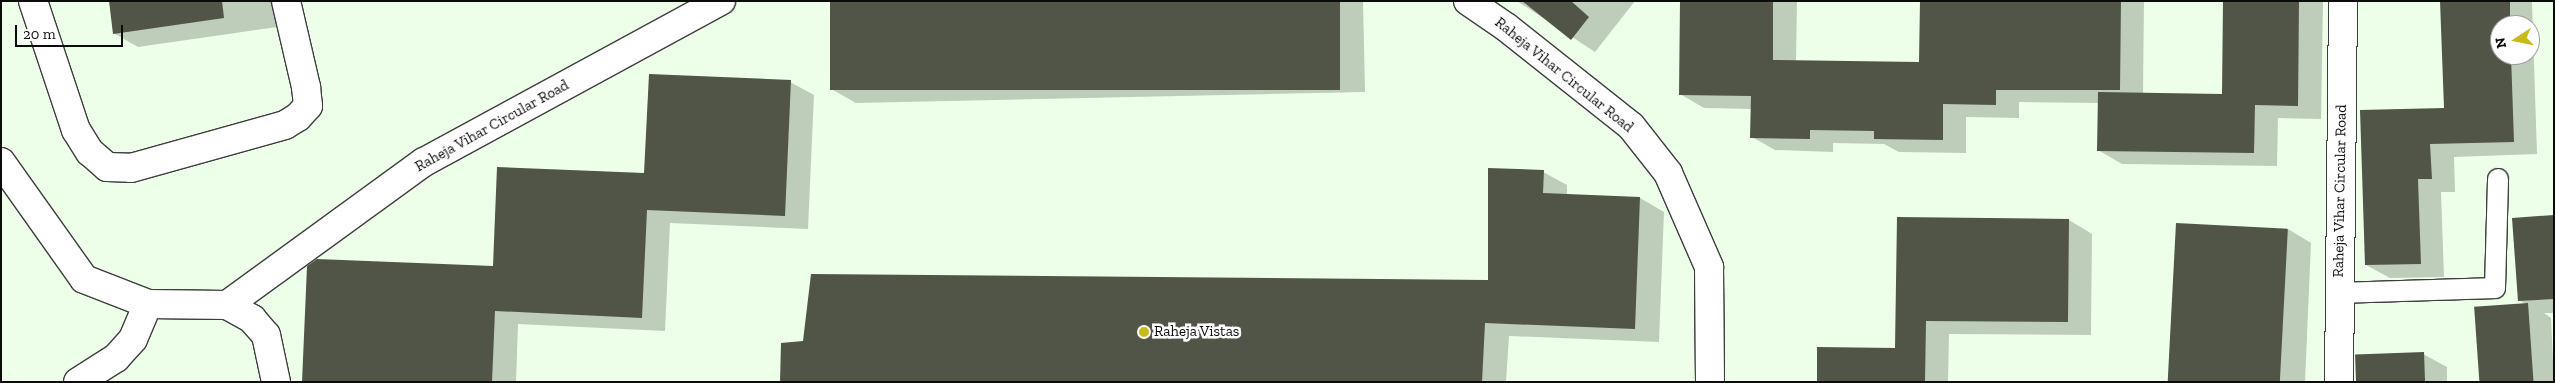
<!DOCTYPE html>
<html>
<head>
<meta charset="utf-8">
<style>
  body { margin:0 }
  #map { position:relative; width:2555px; height:383px; overflow:hidden; background:#eeffe9; font-family:"Zilla Slab",serif }
  div>[style] { position:absolute }
  .shadow>* { inset:0; background:#0003 }
  .building>* { inset:0; background:#505547; transform-origin:0 0 }
  .roads { filter:drop-shadow(1px 0 #3e3e3e) drop-shadow(-1px 0 #3e3e3e) drop-shadow(0 1px #3e3e3e) drop-shadow(0 -1px #3e3e3e) }
  .lane>* { height:20px; margin:-10px; padding:0 10px; transform-origin:10px; border-radius:10px; background:#fff }
  .street>* { height:28px; margin:-14px; padding:0 14px; transform-origin:14px; border-radius:14px; background:#fff }
  .dots>* { width:14px; height:14px; translate:-50% -50%; box-sizing:border-box; border:2px solid #fff; border-radius:50% }
  span { translate:-50% -50%; white-space:nowrap; text-align:center; line-height:1.15; -webkit-text-stroke:5px #fff; paint-order:stroke }
  .street-label { font-size:15px; color:#0b0b0b }
  .poi-label { font-size:15px; color:#0b0b0b }
  .left { translate:0 -50%; text-align:left }
  .frame { position:absolute; inset:0; border:2px solid #0b0b0b; pointer-events:none }
  .north { position:absolute; left:2490px; top:15px; width:50px; height:50px; box-sizing:border-box; background:#fff; border:1px solid #9d9d9d; border-radius:50%; rotate:259deg; font-size:14px; font-weight:700; line-height:20px; text-align:center; color:#0b0b0b }
  .north::after { content:''; display:block; margin:auto; width:18px; height:22px; background:#c7bc17; clip-path:polygon(50% 0,100% 100%,50% 72%,0 100%) }
  .scale { position:absolute; left:15px; top:25px; width:108px; height:22px; box-sizing:border-box; border:2px solid #0b0b0b; border-top:0; padding-left:6px; font-size:15px; line-height:18px; white-space:nowrap; color:#0b0b0b; -webkit-text-stroke:4px #fff; paint-order:stroke }
</style>
</head>
<body>
<div id="map">
  <div class="shadow">
    <div style="clip-path:polygon(110px 1px,280px 1px,284px 26px,138px 47px,115px 34px)"></div>
    <div style="clip-path:polygon(831px 1px,1363px 1px,1365px 92px,856px 103px,833px 90px)"></div>
    <div style="clip-path:polygon(1517px 1px,1635px 1px,1595px 52px)"></div>
    <div style="clip-path:polygon(1681px 1px,1797px 1px,1796px 61px,1921px 63px,1921px 1px,2144px 1px,2143px 94px,2223px 95px,2224px 1px,2323px 1px,2321px 119px,2278px 118px,2277px 166px,2122px 164px,2098px 150px,2099px 103px,2019px 102px,2019px 118px,1966px 117px,1966px 153px,1899px 152px,1884px 144px,1833px 143px,1833px 152px,1775px 150px,1752px 137px,1752px 109px,1704px 108px,1680px 94px)"></div>
    <div style="clip-path:polygon(evenodd,2442px 1px,2532px 2px,2537px 154px,2454px 157px,2455px 192px,2441px 192px,2444px 277px,2390px 278px,2366px 265px,2445px 109px,2442px 1px,2500px 25px,2530px 25px,2530px 55px,2500px 55px,2500px 25px)"></div>
    <div style="clip-path:polygon(790px 82px,814px 95px,808px 229px,670px 223px,665px 331px,518px 324px,516px 382px,303px 382px,645px 175px)"></div>
    <div style="clip-path:polygon(1543px 172px,1567px 185px,1567px 195px,1640px 198px,1664px 212px,1659px 342px,1509px 336px,1506px 382px,781px 382px,1489px 281px)"></div>
    <div style="clip-path:polygon(2554px 217px,2554px 313px,2544px 313px,2551px 318px,2554px 382px,2480px 382px,2527px 305px,2519px 300px)"></div>
    <div style="clip-path:polygon(1898px 218px,2069px 220px,2092px 234px,2091px 335px,1949px 334px,1948px 382px,1818px 382px,1896px 349px)"></div>
    <div style="clip-path:polygon(2288px 229px,2311px 243px,2305px 382px,2169px 382px)"></div>
    <div style="clip-path:polygon(2423px 354px,2447px 367px,2447px 382px,2357px 382px)"></div>
  </div>
  <div class="building">
    <div style="clip-path:polygon(109px 1px,222px 1px,224px 18px,113px 34px)"></div>
    <div style="left:830px;top:1px;width:510px;height:89px"></div>
    <div style="clip-path:polygon(1522px 1px,1571px 1px,1589px 17px,1571px 40px)"></div>
    <div style="clip-path:polygon(1680px 1px,1773px 1px,1773px 60px,1919px 62px,1920px 1px,2121px 1px,2120px 90px,1996px 90px,1996px 105px,1943px 104px,1943px 140px,1874px 139px,1874px 131px,1810px 130px,1810px 139px,1750px 138px,1751px 96px,1679px 95px)"></div>
    <div style="clip-path:polygon(2223px 1px,2299px 1px,2298px 106px,2255px 105px,2254px 153px,2097px 151px,2098px 92px,2222px 94px)"></div>
    <div style="clip-path:polygon(2440px 1px,2510px 1px,2510px 25px,2500px 25px,2500px 55px,2511px 55px,2514px 142px,2430px 144px,2432px 179px,2418px 179px,2421px 264px,2365px 265px,2360px 110px,2444px 108px)"></div>
    <div style="clip-path:polygon(649px 74px,791px 80px,785px 216px,647px 210px,642px 318px,495px 311px,492px 382px,302px 382px,307px 266px,317px 259px,493px 266px,497px 167px,644px 173px)"></div>
    <div style="clip-path:polygon(1488px 168px,1544px 170px,1543px 193px,1640px 197px,1635px 329px,1485px 323px,1482px 382px,780px 382px,781px 343px,803px 341px,811px 274px,1488px 280px)"></div>
    <div style="clip-path:polygon(2554px 215px,2554px 299px,2518px 301px,2512px 218px)"></div>
    <div style="clip-path:polygon(1897px 217px,2069px 219px,2068px 322px,1926px 321px,1925px 382px,1817px 382px,1817px 347px,1895px 348px)"></div>
    <div style="left:2176px;top:223px;width:112px;height:159px;rotate:3deg"></div>
    <div style="left:2528px;top:303px;width:79px;height:54px;rotate:86deg"></div>
    <div style="left:2424px;top:352px;width:30px;height:69px;rotate:88deg"></div>
  </div>
  <div class="roads">
    <div class="lane">
      <div style="left:2339px;top:293px;width:156px;rotate:-1.8deg"></div>
      <div style="left:2495px;top:288px;width:109px;rotate:-88.4deg"></div>
    </div>
    <div class="street">
      <div style="left:33px;top:1px;width:136px;rotate:71.6deg"></div>
      <div style="left:76px;top:130px;width:26px;rotate:58deg"></div>
      <div style="left:90px;top:152px;width:23px;rotate:41deg"></div>
      <div style="left:107px;top:167px;width:24px;rotate:2deg"></div>
      <div style="left:131px;top:168px;width:160px;rotate:-15.6deg"></div>
      <div style="left:285px;top:125px;width:15px;rotate:-32deg"></div>
      <div style="left:298px;top:117px;width:15px;rotate:-48deg"></div>
      <div style="left:308px;top:106px;width:19px;rotate:-96deg"></div>
      <div style="left:306px;top:87px;width:88px;rotate:-103.1deg"></div>
      <div style="left:1468px;top:1px;width:46px;rotate:34.4deg"></div>
      <div style="left:1506px;top:27px;width:159px;rotate:38.4deg"></div>
      <div style="left:1631px;top:126px;width:60px;rotate:51.8deg"></div>
      <div style="left:1668px;top:173px;width:103px;rotate:66.4deg"></div>
      <div style="left:1709px;top:267px;width:115px;rotate:89.5deg"></div>
      <div style="left:1px;top:162px;width:143px;rotate:54.6deg"></div>
      <div style="left:84px;top:279px;width:69px;rotate:21.3deg"></div>
      <div style="left:148px;top:304px;width:79px;rotate:0.7deg"></div>
      <div style="left:227px;top:305px;width:29px;rotate:29deg"></div>
      <div style="left:252px;top:319px;width:21px;rotate:49deg"></div>
      <div style="left:266px;top:335px;width:48px;rotate:78deg"></div>
      <div style="left:227px;top:305px;width:243px;rotate:-36deg"></div>
      <div style="left:424px;top:162px;width:338px;rotate:-28.5deg"></div>
      <div style="left:78px;top:382px;width:45px;rotate:-32.3deg"></div>
      <div style="left:116px;top:358px;width:25px;rotate:-48deg"></div>
      <div style="left:133px;top:339px;width:38px;rotate:-67deg"></div>
      <div style="left:2339px;top:382px;width:381px;rotate:-89.4deg"></div>
    </div>
  </div>
  <div class="dots">
    <div style="left:1144px;top:332px;background:#c7bc17"></div>
  </div>
  <div class="street-label">
    <span style="left:1564px;top:75px;rotate:39deg">Raheja Vihar Circular Road</span>
    <span style="left:492px;top:126px;rotate:-29deg">Raheja Vihar Circular Road</span>
    <span style="left:2340px;top:191px;rotate:-89deg">Raheja Vihar Circular Road</span>
  </div>
  <div class="poi-label">
    <span class="left" style="left:1154px;top:332px">Raheja Vistas</span>
  </div>
  <div class="frame"></div>
  <div class="north">N</div>
  <div class="scale">20 m</div>
</div>
</body>
</html>
